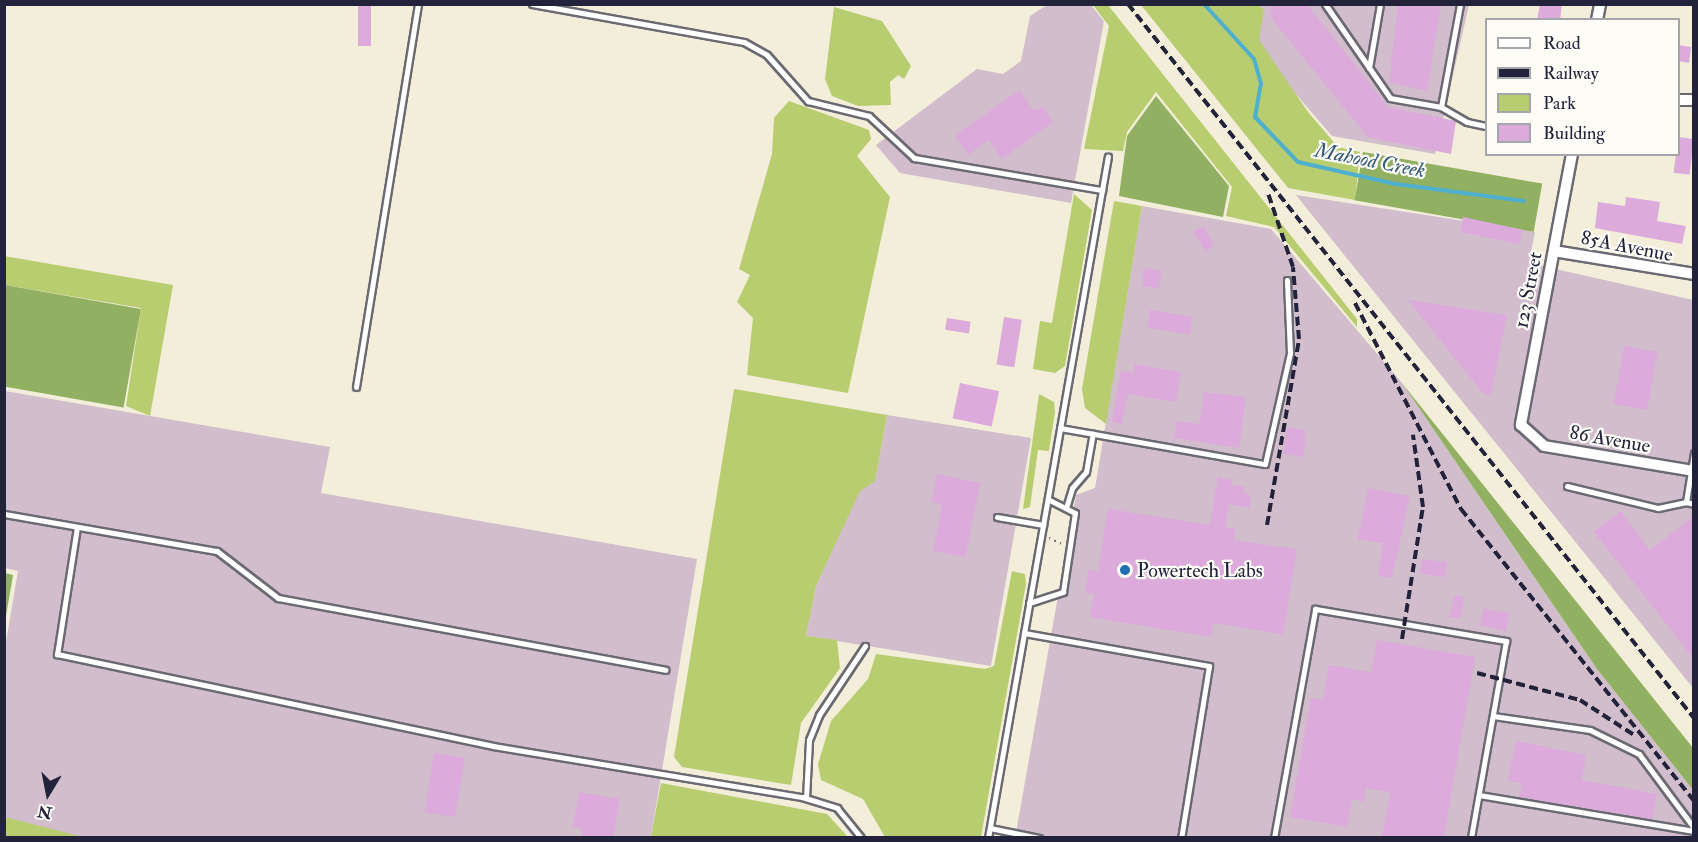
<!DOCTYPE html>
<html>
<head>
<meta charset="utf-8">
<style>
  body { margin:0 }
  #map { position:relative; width:1698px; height:842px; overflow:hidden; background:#f2eed9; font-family:"IM FELL Double Pica",serif }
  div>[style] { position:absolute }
  .industrial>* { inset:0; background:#d1bdcc }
  .green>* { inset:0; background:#b8cc70 }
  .forest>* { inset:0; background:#92b062; transform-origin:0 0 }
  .stream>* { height:4px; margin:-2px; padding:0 2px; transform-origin:2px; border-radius:2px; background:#4fafce }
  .building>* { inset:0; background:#dcaadb; transform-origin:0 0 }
  .path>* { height:2px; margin-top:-1px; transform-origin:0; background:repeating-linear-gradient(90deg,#6b6972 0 1.5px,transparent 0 6px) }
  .roads { filter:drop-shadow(2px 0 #6b6972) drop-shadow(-2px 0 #6b6972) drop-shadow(0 2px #6b6972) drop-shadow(0 -2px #6b6972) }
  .lane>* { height:5px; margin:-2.5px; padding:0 2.5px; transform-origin:2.5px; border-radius:2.5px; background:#fff }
  .street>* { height:10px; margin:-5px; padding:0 5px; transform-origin:5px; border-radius:5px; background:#fff }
  .rail>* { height:4px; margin-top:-2px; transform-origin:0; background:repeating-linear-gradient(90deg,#22223b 0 9px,transparent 0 13.5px) }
  .dots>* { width:16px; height:16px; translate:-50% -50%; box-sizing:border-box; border:3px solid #fdfcf7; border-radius:50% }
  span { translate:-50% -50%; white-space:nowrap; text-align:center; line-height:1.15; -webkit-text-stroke:4.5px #fdfcf7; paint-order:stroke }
  .street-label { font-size:20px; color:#22223b }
  .poi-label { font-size:20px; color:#22223b }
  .left { translate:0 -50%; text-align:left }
  .water-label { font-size:21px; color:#345a76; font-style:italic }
  .frame { position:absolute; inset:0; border:6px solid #22223b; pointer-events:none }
  .legend { position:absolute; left:1485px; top:18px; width:195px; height:138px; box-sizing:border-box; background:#fdfcf7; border:2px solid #a5a5ac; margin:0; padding:8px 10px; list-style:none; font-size:18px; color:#22223b }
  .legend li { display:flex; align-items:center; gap:12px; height:30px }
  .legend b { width:30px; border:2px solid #a5a5ac }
  .north { position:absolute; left:18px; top:764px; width:60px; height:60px; -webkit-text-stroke:4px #fdfcf7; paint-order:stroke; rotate:190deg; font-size:16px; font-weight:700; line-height:24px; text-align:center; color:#22223b }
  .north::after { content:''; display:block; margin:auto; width:21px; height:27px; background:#22223b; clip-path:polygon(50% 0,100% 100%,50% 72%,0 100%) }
</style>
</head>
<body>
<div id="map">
  <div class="industrial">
    <div style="clip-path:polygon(1047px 5px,1091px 5px,1104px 21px,1071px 203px,900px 173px,876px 145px,977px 69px,1003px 74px,1021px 61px,1030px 16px)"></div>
    <div style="clip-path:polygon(1219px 5px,1469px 5px,1435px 154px,1332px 136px)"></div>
    <div style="clip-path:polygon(1296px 195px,1535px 232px,1529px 263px,1693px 300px,1693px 688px)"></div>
    <div style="clip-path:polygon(1142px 206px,1271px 229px,1402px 383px,1597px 669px,1693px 790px,1693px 837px,1015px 838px,1076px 495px,1095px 488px)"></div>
    <div style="clip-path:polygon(5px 391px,330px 447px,321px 493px,697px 559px,651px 837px,83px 838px,4px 817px,5px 648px,18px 571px,5px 568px)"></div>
    <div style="clip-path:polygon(887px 415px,1031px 438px,991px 666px,806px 636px,816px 586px,860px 490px,875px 481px)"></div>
  </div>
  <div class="green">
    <div style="clip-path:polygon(1093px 5px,1108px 5px,1357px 319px,1357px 327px,1274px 227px,1226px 216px,1232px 187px,1156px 92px,1127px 132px,1123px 151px,1084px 149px,1109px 26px)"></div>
    <div style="clip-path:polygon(1257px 5px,1264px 9px,1259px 40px,1308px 112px,1338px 147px,1360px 152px,1355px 200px,1288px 188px,1141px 5px)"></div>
    <div style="clip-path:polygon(834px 7px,882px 21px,911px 66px,904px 79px,898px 75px,890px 82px,891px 105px,858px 106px,832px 96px,825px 79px)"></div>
    <div style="clip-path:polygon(789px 101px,869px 130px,871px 139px,857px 156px,890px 197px,848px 393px,747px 375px,753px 318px,737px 302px,750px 275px,739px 269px,772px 154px,774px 118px)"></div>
    <div style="clip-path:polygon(1074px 194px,1092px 210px,1065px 366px,1055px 373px,1033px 369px,1040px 321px,1052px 323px)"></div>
    <div style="clip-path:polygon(1114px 201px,1142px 206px,1106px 424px,1085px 408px,1082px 389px)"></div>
    <div style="clip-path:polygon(4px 256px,173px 285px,150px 416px,126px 406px,141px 308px,5px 285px)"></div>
    <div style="clip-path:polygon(734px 389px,887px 415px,875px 481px,860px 491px,816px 586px,806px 636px,837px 640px,840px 668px,801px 723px,791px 785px,682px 767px,674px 757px)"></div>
    <div style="clip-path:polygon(1039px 394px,1054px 402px,1055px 412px,1049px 451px,1038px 450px,1030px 507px,1023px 509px)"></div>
    <div style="clip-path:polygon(1012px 571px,1025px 574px,1026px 584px,981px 837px,885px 837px,863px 799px,821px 780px,818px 764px,831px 721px,868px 679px,876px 654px,985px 669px,994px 666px)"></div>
    <div style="clip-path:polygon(661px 783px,827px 814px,848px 837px,651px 837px)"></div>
    <div style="clip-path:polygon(5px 817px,83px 837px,5px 837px)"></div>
  </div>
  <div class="forest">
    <div style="clip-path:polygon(1156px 96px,1229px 186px,1223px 217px,1119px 196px,1127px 136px)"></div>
    <div style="left:1363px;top:152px;width:182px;height:49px;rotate:10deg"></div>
    <div style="left:5px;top:285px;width:138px;height:100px;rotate:10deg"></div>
    <div style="clip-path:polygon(1402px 383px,1693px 748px,1693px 790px,1597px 669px)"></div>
    <div style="clip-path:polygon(5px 573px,13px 575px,5px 622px,4px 573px)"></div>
  </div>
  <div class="stream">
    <div style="left:1204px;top:4px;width:74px;rotate:47.7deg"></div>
    <div style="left:1254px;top:59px;width:25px;rotate:74deg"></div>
    <div style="left:1261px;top:83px;width:35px;rotate:100deg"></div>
    <div style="left:1255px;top:117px;width:62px;rotate:46.3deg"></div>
    <div style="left:1298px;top:162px;width:100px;rotate:12.7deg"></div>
    <div style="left:1396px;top:184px;width:129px;rotate:7.6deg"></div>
  </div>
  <div class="building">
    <div style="left:358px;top:4px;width:13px;height:42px"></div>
    <div style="clip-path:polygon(1272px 4px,1307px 4px,1388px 107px,1456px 121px,1451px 154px,1368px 137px,1271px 18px)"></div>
    <div style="clip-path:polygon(1398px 4px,1441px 4px,1427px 91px,1389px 82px)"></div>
    <div style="clip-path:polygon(1540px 4px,1562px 4px,1560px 20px,1537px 20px)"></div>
    <div style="clip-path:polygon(1678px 45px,1691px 47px,1689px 63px,1678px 61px)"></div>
    <div style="clip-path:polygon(1019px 90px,1034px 111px,1042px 106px,1053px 122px,1002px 159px,989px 140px,968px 155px,955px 136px)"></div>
    <div style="left:1678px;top:137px;width:16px;height:36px;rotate:7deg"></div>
    <div style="clip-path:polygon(1626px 197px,1660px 202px,1657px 221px,1686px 226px,1682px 244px,1595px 228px,1598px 202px,1625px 206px)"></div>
    <div style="left:1463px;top:217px;width:61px;height:15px;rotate:12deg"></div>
    <div style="clip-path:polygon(1204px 227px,1214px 246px,1205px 252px,1193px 231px)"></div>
    <div style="left:1145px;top:268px;width:17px;height:18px;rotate:10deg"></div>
    <div style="clip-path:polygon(1408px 300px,1507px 315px,1491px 395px,1483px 393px)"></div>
    <div style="left:1150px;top:310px;width:43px;height:18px;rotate:9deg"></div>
    <div style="left:1004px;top:317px;width:18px;height:48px;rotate:9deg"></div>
    <div style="left:947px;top:318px;width:24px;height:12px;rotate:9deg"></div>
    <div style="left:1624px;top:346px;width:34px;height:59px;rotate:10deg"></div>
    <div style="clip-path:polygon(1135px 364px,1181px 372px,1176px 402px,1128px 394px,1122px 424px,1112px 422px,1121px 371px,1134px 373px)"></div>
    <div style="left:960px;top:383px;width:40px;height:36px;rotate:12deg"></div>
    <div style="clip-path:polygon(1204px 392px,1246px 397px,1239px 448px,1175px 438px,1177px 421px,1199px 424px)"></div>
    <div style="clip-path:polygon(1287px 427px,1305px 430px,1304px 457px,1283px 454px)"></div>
    <div style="clip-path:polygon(937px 474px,980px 483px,965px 557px,933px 551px,942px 504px,932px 502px)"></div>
    <div style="clip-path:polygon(1218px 477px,1232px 480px,1232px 485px,1245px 487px,1244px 494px,1251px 495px,1249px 508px,1229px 504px,1225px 527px,1236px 529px,1234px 540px,1297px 549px,1283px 634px,1213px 623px,1211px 637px,1090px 617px,1094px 594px,1085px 593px,1089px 569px,1098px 571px,1108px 509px,1210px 525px)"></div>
    <div style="clip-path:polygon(1368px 488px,1410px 496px,1392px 578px,1378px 576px,1383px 543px,1358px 539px)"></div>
    <div style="clip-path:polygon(1620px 511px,1650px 550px,1694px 516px,1694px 659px,1594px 532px)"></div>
    <div style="left:1422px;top:559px;width:25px;height:15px;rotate:7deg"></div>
    <div style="clip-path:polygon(1455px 595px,1464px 597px,1461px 618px,1449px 617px)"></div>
    <div style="clip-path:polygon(1484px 609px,1509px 613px,1506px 631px,1480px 625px)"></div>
    <div style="clip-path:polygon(1377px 640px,1475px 657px,1444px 837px,1382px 837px,1390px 792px,1366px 788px,1364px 802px,1352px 799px,1347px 827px,1290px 817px,1311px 698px,1323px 700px,1329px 665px,1371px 672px)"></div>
    <div style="clip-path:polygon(1516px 741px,1586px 755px,1582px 780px,1657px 794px,1652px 819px,1519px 797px,1522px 783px,1508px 781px)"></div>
    <div style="left:434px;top:753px;width:31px;height:60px;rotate:9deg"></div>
    <div style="clip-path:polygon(579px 792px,620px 799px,613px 837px,582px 837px,583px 829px,573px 827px)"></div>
  </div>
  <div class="path">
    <div style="left:1049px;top:538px;width:14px;rotate:25deg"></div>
  </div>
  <div class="roads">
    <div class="lane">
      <div style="left:532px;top:4px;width:215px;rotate:10.2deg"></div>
      <div style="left:744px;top:42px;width:26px;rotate:29deg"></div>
      <div style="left:767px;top:55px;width:62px;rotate:48.3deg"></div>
      <div style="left:808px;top:101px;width:63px;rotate:13.8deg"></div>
      <div style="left:869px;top:116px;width:62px;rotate:43deg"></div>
      <div style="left:914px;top:158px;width:191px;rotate:9.7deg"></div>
      <div style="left:1325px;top:4px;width:114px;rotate:55.3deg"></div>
      <div style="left:1390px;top:98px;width:52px;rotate:10deg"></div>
      <div style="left:1441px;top:107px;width:105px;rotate:-79.5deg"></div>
      <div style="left:1369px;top:68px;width:65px;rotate:-80.2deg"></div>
      <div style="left:1441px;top:107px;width:30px;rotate:30deg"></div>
      <div style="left:1467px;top:122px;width:19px;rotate:12deg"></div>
      <div style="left:356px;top:387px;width:388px;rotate:-80.8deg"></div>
      <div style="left:1060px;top:428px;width:208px;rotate:10deg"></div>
      <div style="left:1265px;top:464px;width:114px;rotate:-77.3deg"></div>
      <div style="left:1290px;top:353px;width:73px;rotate:-92.4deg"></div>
      <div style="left:1694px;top:453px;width:50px;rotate:99.3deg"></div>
      <div style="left:1686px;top:502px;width:8px;rotate:14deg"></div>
      <div style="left:1567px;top:486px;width:94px;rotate:13.6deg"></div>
      <div style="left:1658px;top:508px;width:29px;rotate:-12deg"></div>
      <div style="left:1066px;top:508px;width:21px;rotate:-73deg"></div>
      <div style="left:1072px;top:488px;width:21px;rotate:-49deg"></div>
      <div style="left:1086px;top:472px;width:39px;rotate:-80deg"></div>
      <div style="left:4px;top:514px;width:216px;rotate:9.9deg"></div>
      <div style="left:217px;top:551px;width:77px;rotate:37.6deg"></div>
      <div style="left:278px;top:598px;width:394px;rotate:10.5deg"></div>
      <div style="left:997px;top:517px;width:47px;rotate:9.9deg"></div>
      <div style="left:77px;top:527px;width:129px;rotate:98.9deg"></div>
      <div style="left:57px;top:654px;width:446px;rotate:11.9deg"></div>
      <div style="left:493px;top:746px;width:313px;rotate:9.4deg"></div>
      <div style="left:802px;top:797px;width:37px;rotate:17deg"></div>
      <div style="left:837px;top:808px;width:38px;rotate:51deg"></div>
      <div style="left:1029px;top:603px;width:36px;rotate:-18deg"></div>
      <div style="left:1063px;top:592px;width:80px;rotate:-81.4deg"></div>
      <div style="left:1075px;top:513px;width:30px;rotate:-153deg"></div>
      <div style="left:1024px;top:633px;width:188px;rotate:10.1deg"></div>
      <div style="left:1209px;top:666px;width:174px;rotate:99.2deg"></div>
      <div style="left:1493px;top:716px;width:98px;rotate:8.2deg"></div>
      <div style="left:1590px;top:730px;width:55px;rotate:26.1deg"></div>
      <div style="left:1639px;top:754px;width:92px;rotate:53.4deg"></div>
      <div style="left:1479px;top:795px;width:218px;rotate:9.5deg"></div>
      <div style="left:806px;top:798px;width:58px;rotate:-87deg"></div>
      <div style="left:809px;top:740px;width:27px;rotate:-68deg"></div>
      <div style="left:819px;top:715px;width:83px;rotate:-56.3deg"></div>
      <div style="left:990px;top:828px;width:50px;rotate:11.5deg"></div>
      <div style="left:988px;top:838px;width:692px;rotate:-80.02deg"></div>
      <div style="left:1274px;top:838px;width:233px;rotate:-79.8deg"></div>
      <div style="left:1315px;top:609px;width:194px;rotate:9.5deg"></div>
      <div style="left:1506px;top:641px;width:200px;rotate:100.1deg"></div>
    </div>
    <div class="street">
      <div style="left:1597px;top:20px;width:16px;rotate:-79deg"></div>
      <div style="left:1678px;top:100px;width:16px"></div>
      <div style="left:1572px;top:154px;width:276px;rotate:100.7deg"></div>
      <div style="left:1521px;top:425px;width:31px;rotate:42deg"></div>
      <div style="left:1544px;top:446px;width:152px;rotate:9.5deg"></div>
      <div style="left:1554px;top:251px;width:142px;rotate:9.3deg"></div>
    </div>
  </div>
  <div class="rail">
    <div style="left:1128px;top:4px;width:911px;rotate:51.6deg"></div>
    <div style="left:1355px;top:303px;width:232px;rotate:62.8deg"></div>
    <div style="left:1461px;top:509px;width:374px;rotate:51.4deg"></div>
    <div style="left:1267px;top:525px;width:189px;rotate:-80.2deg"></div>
    <div style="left:1299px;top:339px;width:72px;rotate:-94.8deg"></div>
    <div style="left:1293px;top:267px;width:81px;rotate:-108.7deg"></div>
    <div style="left:1402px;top:639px;width:134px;rotate:-81deg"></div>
    <div style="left:1423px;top:507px;width:73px;rotate:-97.9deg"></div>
    <div style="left:1477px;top:673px;width:106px;rotate:14.7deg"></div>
    <div style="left:1580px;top:700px;width:64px;rotate:32.9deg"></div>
  </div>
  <div class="dots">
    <div style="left:1125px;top:570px;background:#1f6fb2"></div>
  </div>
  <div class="street-label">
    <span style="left:1627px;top:246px;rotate:11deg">85A Avenue</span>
    <span style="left:1528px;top:290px;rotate:-79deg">123 Street</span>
    <span style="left:1610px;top:439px;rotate:10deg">86 Avenue</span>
  </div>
  <div class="poi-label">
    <span class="left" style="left:1137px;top:570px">Powertech Labs</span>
  </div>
  <div class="water-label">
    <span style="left:1370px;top:161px;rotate:11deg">Mahood Creek</span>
  </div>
  <div class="frame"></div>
  <ul class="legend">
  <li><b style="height:8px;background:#fff"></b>Road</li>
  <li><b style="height:8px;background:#22223b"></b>Railway</li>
  <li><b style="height:16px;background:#b8cc70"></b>Park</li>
  <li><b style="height:16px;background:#dcaadb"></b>Building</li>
  </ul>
  <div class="north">N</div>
</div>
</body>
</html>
